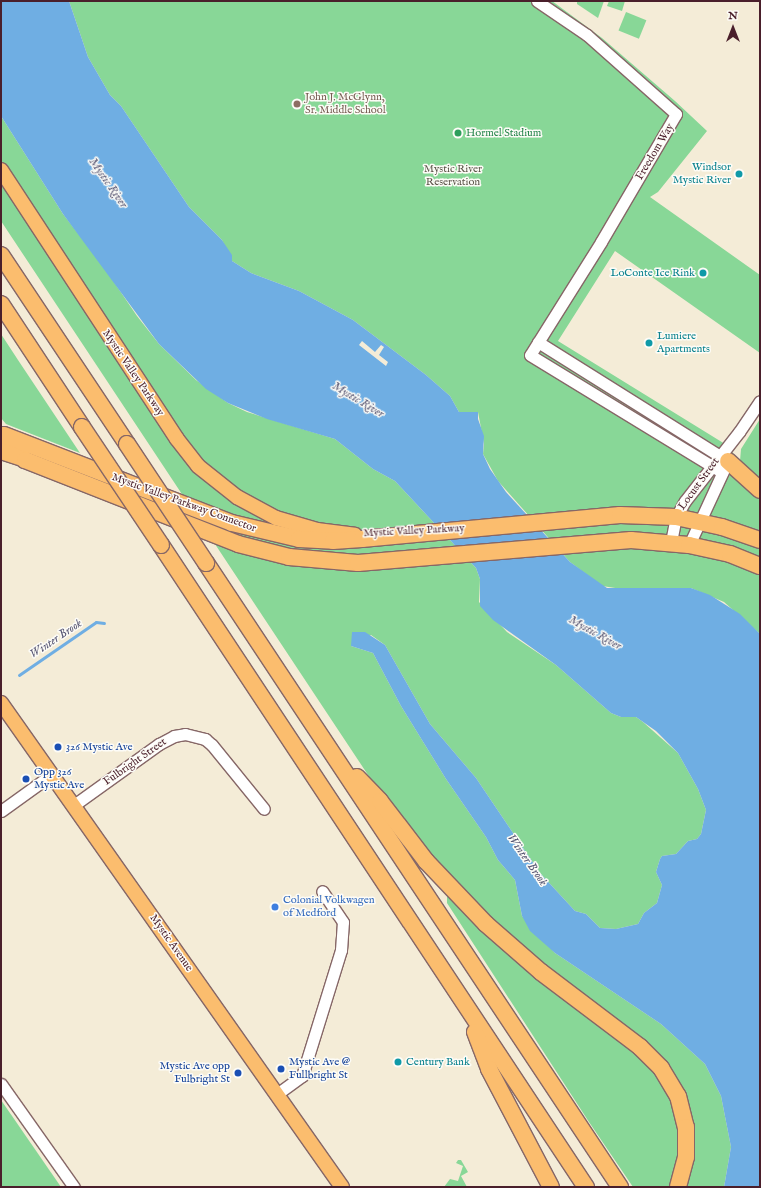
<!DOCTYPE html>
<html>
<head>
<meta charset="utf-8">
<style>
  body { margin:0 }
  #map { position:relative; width:761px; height:1188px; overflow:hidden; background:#f4ecd7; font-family:"IM FELL English",serif }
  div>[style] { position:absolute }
  .green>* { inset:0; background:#88d797; transform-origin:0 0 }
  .water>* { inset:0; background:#6faee3 }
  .pier>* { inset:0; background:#f4ecd7 }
  .stream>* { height:3px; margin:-1.5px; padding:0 1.5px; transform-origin:1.5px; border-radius:1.5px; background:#6faee3 }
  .roads { filter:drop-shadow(1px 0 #866767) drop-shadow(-1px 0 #866767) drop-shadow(0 1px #866767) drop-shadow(0 -1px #866767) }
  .minor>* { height:11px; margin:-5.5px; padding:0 5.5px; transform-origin:5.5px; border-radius:5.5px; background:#fff }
  .major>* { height:14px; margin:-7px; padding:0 7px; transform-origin:7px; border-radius:7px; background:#fbbd6e }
  .highway>* { height:16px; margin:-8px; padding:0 8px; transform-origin:8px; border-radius:8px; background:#fbbd6e }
  .bridges { filter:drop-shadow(1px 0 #866767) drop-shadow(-1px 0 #866767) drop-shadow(0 1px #866767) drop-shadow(0 -1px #866767) }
  .highway-bridge>* { height:16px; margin:-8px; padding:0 8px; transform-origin:8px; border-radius:8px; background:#fbbd6e }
  .dots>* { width:11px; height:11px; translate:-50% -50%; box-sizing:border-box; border:2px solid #fdfcf7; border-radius:50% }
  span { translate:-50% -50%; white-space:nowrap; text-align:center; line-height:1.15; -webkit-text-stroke:3px #fdfcf7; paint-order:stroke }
  .education-label { font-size:11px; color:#785e54 }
  .left { translate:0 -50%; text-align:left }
  .leisure-label { font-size:11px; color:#27864d }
  .street-label { font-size:11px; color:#4a1f2b }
  .culture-label { font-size:11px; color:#0d838f }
  .right { translate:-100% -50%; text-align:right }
  .park-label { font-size:11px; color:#5d564b }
  .transit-label { font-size:11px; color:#164399 }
  .shop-label { font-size:11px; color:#366cbe }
  .water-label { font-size:12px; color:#595875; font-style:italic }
  .frame { position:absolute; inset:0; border:2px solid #4a1f2b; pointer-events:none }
  .north { position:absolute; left:713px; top:8px; width:40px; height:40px; -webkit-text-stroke:3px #fdfcf7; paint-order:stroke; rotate:0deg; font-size:11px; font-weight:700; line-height:16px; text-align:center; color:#4a1f2b }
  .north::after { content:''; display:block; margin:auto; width:14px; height:18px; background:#4a1f2b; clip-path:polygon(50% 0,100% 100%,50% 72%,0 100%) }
</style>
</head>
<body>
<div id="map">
  <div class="green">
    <div style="clip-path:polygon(69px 1px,552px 1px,602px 38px,675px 101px,707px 131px,658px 192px,650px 197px,760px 275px,760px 353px,615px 251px,558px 341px,725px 444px,740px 461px,741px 449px,760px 419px,760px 634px,724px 602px,691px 588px,622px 589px,602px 586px,570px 562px,498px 481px,483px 454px,484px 444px,478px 412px,459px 412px,450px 396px,426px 375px,353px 320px,299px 291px,251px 273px,232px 261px,222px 240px,189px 207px,121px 106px,110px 95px,88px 57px)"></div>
    <div style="clip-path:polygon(577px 1px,604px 1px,598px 18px,577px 4px)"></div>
    <div style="clip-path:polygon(609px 1px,625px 1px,622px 11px,607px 6px)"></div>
    <div style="left:626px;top:12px;width:22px;height:20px;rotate:22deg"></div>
    <div style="clip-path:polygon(1px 116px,63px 214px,101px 263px,137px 316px,159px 344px,196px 380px,228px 403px,247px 412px,335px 439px,373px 469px,395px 481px,476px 568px,480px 579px,479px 602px,507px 632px,556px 665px,611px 713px,621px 717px,636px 717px,643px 722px,678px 753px,698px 789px,706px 810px,701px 834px,697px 839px,688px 841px,676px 854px,662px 856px,660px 859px,656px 872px,662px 885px,657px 903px,644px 913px,638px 924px,616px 929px,600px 928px,586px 914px,575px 911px,540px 873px,476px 778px,430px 724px,385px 645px,371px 635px,351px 646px,373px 653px,401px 706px,446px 779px,486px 837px,498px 860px,515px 880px,522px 916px,555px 953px,661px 1024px,705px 1064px,721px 1096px,731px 1147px,724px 1187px,633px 1187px,589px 1122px,447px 903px,447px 877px,370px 778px,1px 221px)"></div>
    <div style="clip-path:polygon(1px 334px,18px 360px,80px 453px,6px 424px,1px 418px)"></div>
    <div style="clip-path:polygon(1px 1100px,61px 1187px,1px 1187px)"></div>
    <div style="clip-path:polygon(458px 1160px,461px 1160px,468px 1172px,461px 1176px,467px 1187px,444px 1187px,450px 1179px,458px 1181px,463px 1166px,456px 1163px)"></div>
  </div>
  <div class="water">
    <div style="clip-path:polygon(1px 1px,69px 1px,88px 57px,110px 95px,121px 106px,189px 207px,222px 240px,232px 255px,232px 261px,251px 273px,299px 291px,353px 320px,426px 375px,450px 396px,459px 412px,478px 412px,478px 419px,484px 436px,483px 454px,490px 469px,506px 492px,570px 562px,607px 588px,691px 588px,710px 595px,740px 614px,760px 634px,760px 1187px,724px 1187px,731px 1147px,721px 1096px,705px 1064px,661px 1024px,555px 953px,530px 931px,522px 916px,515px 880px,498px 860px,486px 837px,446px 779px,401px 706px,373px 653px,351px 646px,352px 632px,365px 632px,385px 645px,430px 724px,476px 778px,540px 873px,575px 911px,586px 914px,600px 928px,616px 929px,638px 924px,644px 913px,657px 903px,662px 885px,656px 872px,660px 859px,662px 856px,676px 854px,688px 841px,697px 839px,701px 834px,706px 810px,698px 789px,678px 753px,656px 731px,636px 717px,621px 717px,611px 713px,556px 665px,493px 620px,480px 606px,480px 579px,476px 568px,395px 481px,373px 469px,335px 439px,267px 419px,228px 403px,206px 389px,159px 344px,63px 214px,1px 116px)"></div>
  </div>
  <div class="pier">
    <div style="clip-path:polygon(362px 341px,375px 352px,381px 345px,384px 347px,379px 355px,388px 362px,386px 366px,359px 345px)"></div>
  </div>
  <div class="stream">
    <div style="left:19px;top:675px;width:93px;rotate:-34.5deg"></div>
    <div style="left:96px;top:622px;width:8px;rotate:7deg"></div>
  </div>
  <div class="roads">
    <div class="minor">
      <div style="left:537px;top:1px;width:60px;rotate:34.2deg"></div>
      <div style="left:587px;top:35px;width:119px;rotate:41.6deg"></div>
      <div style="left:676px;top:114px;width:148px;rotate:120.4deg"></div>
      <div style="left:601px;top:242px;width:133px;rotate:122.1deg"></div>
      <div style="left:530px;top:355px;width:225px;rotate:31.4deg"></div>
      <div style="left:538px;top:342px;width:224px;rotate:32.1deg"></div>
      <div style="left:671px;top:542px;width:25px;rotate:-79deg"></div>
      <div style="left:676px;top:517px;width:18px;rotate:-61deg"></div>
      <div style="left:685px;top:501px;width:88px;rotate:-52deg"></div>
      <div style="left:739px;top:432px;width:37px;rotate:-56deg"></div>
      <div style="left:689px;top:545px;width:86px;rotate:-65.2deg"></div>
      <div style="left:74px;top:805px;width:105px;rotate:-35.7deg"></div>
      <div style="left:159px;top:744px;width:17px;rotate:-28deg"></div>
      <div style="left:174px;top:736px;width:11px;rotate:-10deg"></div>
      <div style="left:185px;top:734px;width:21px;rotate:14deg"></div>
      <div style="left:205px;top:739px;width:9px;rotate:41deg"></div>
      <div style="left:212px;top:745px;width:82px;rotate:50.9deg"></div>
      <div style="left:1px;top:811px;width:62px;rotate:-35.8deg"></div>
      <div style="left:1px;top:1084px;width:126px;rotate:54.7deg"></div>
      <div style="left:277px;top:1094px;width:31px;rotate:-36deg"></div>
      <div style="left:302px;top:1076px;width:132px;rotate:-72.8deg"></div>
      <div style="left:341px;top:950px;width:28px;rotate:-86deg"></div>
      <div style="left:343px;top:922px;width:37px;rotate:-124deg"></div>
    </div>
    <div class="major">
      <div style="left:1px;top:170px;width:321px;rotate:56.8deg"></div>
      <div style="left:177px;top:439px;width:34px;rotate:52deg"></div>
      <div style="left:198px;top:466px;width:50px;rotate:38.5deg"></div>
      <div style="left:237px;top:497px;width:44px;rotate:28.3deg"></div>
      <div style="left:276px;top:518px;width:43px;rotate:16.3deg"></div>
      <div style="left:317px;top:530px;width:38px;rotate:7deg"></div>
      <div style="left:1px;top:452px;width:25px;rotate:18deg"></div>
      <div style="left:1px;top:703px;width:592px;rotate:54.83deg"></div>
    </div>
    <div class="highway">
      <div style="left:1px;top:255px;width:227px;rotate:56.3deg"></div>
      <div style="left:1px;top:304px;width:147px;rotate:56.6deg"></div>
      <div style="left:3px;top:435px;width:33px;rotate:49deg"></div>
      <div style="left:25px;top:460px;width:229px;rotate:21.5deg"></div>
      <div style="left:238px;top:544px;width:53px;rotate:14.3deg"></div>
      <div style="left:289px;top:557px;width:69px;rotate:5deg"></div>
      <div style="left:358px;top:563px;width:274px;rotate:-4.8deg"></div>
      <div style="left:631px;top:540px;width:58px;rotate:4.9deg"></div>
      <div style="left:689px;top:545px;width:42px;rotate:12.4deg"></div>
      <div style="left:730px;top:554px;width:32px;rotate:22deg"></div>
      <div style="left:4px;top:435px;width:244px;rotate:21.1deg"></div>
      <div style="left:232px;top:523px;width:69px;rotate:13.4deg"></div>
      <div style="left:299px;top:539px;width:34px;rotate:3deg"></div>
      <div style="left:333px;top:541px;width:29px;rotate:-4deg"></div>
      <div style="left:362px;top:539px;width:259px;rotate:-5.3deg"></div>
      <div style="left:620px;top:515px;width:56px;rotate:2deg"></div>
      <div style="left:676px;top:517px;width:47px;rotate:12.3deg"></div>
      <div style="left:722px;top:527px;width:40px;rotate:18.9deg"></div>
      <div style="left:728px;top:461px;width:43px;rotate:42.2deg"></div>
      <div style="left:161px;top:545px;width:770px;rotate:56.5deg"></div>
      <div style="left:206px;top:563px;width:749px;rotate:56.44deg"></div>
      <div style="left:357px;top:777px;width:33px;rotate:46deg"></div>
      <div style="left:380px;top:801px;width:76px;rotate:52.5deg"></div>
      <div style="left:426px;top:861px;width:87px;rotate:46.4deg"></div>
      <div style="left:486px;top:924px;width:73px;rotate:41.1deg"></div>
      <div style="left:541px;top:972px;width:124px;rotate:37.1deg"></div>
      <div style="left:640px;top:1047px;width:30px;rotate:45deg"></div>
      <div style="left:661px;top:1068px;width:33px;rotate:59deg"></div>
      <div style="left:678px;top:1096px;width:32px;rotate:76deg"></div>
      <div style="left:686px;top:1127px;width:30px;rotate:90deg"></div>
      <div style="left:686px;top:1157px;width:31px;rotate:105deg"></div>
      <div style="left:475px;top:1032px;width:40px;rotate:69deg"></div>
      <div style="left:489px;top:1069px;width:133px;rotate:62.3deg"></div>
    </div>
  </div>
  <div class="bridges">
    <div class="highway-bridge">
      <div style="left:82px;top:427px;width:142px;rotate:56.2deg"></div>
      <div style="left:127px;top:444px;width:143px;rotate:56.4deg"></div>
    </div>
  </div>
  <div class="dots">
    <div style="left:297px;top:104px;background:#8d6e63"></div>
    <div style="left:458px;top:133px;background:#2e9e5b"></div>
    <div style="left:739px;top:174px;background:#0f9aa8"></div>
    <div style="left:703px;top:273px;background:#0f9aa8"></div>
    <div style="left:649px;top:343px;background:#0f9aa8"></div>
    <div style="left:58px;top:747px;background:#1a4fb4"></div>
    <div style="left:26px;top:779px;background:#1a4fb4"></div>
    <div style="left:275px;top:907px;background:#3f7fe0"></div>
    <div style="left:398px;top:1062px;background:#0f9aa8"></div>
    <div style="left:281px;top:1069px;background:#1a4fb4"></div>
    <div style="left:238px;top:1073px;background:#1a4fb4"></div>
  </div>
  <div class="education-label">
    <span class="left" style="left:305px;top:104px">John J. McGlynn,<br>Sr. Middle School</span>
  </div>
  <div class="leisure-label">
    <span class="left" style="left:466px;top:133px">Hormel Stadium</span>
  </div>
  <div class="street-label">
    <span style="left:655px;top:152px;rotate:-59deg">Freedom Way</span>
    <span style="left:133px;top:373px;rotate:56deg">Mystic Valley Parkway</span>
    <span style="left:699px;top:484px;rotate:-54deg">Locust Street</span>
    <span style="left:184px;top:503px;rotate:20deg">Mystic Valley Parkway Connector</span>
    <span style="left:414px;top:531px;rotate:-3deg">Mystic Valley Parkway</span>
    <span style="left:135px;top:762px;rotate:-35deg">Fulbright Street</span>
    <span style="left:171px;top:943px;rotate:55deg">Mystic Avenue</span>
  </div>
  <div class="culture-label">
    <span class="right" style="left:731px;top:174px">Windsor<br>Mystic River</span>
    <span class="right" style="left:695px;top:273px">LoConte Ice Rink</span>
    <span class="left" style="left:657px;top:343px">Lumiere<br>Apartments</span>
    <span class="left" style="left:406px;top:1062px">Century Bank</span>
  </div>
  <div class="park-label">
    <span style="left:453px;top:176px">Mystic River<br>Reservation</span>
  </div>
  <div class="transit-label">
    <span class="left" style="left:66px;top:747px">326 Mystic Ave</span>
    <span class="left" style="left:34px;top:779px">Opp 326<br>Mystic Ave</span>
    <span class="left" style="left:289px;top:1069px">Mystic Ave @<br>Fullbright St</span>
    <span class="right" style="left:230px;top:1073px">Mystic Ave opp<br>Fulbright St</span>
  </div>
  <div class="shop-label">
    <span class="left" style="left:283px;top:907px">Colonial Volkwagen<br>of Medford</span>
  </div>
  <div class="water-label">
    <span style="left:108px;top:183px;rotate:55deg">Mystic River</span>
    <span style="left:358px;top:400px;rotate:31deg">Mystic River</span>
    <span style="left:595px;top:633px;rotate:29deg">Mystic River</span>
    <span style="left:56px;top:639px;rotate:-34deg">Winter Brook</span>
    <span style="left:527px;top:860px;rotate:55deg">Winter Brook</span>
  </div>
  <div class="frame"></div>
  <div class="north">N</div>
</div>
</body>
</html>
